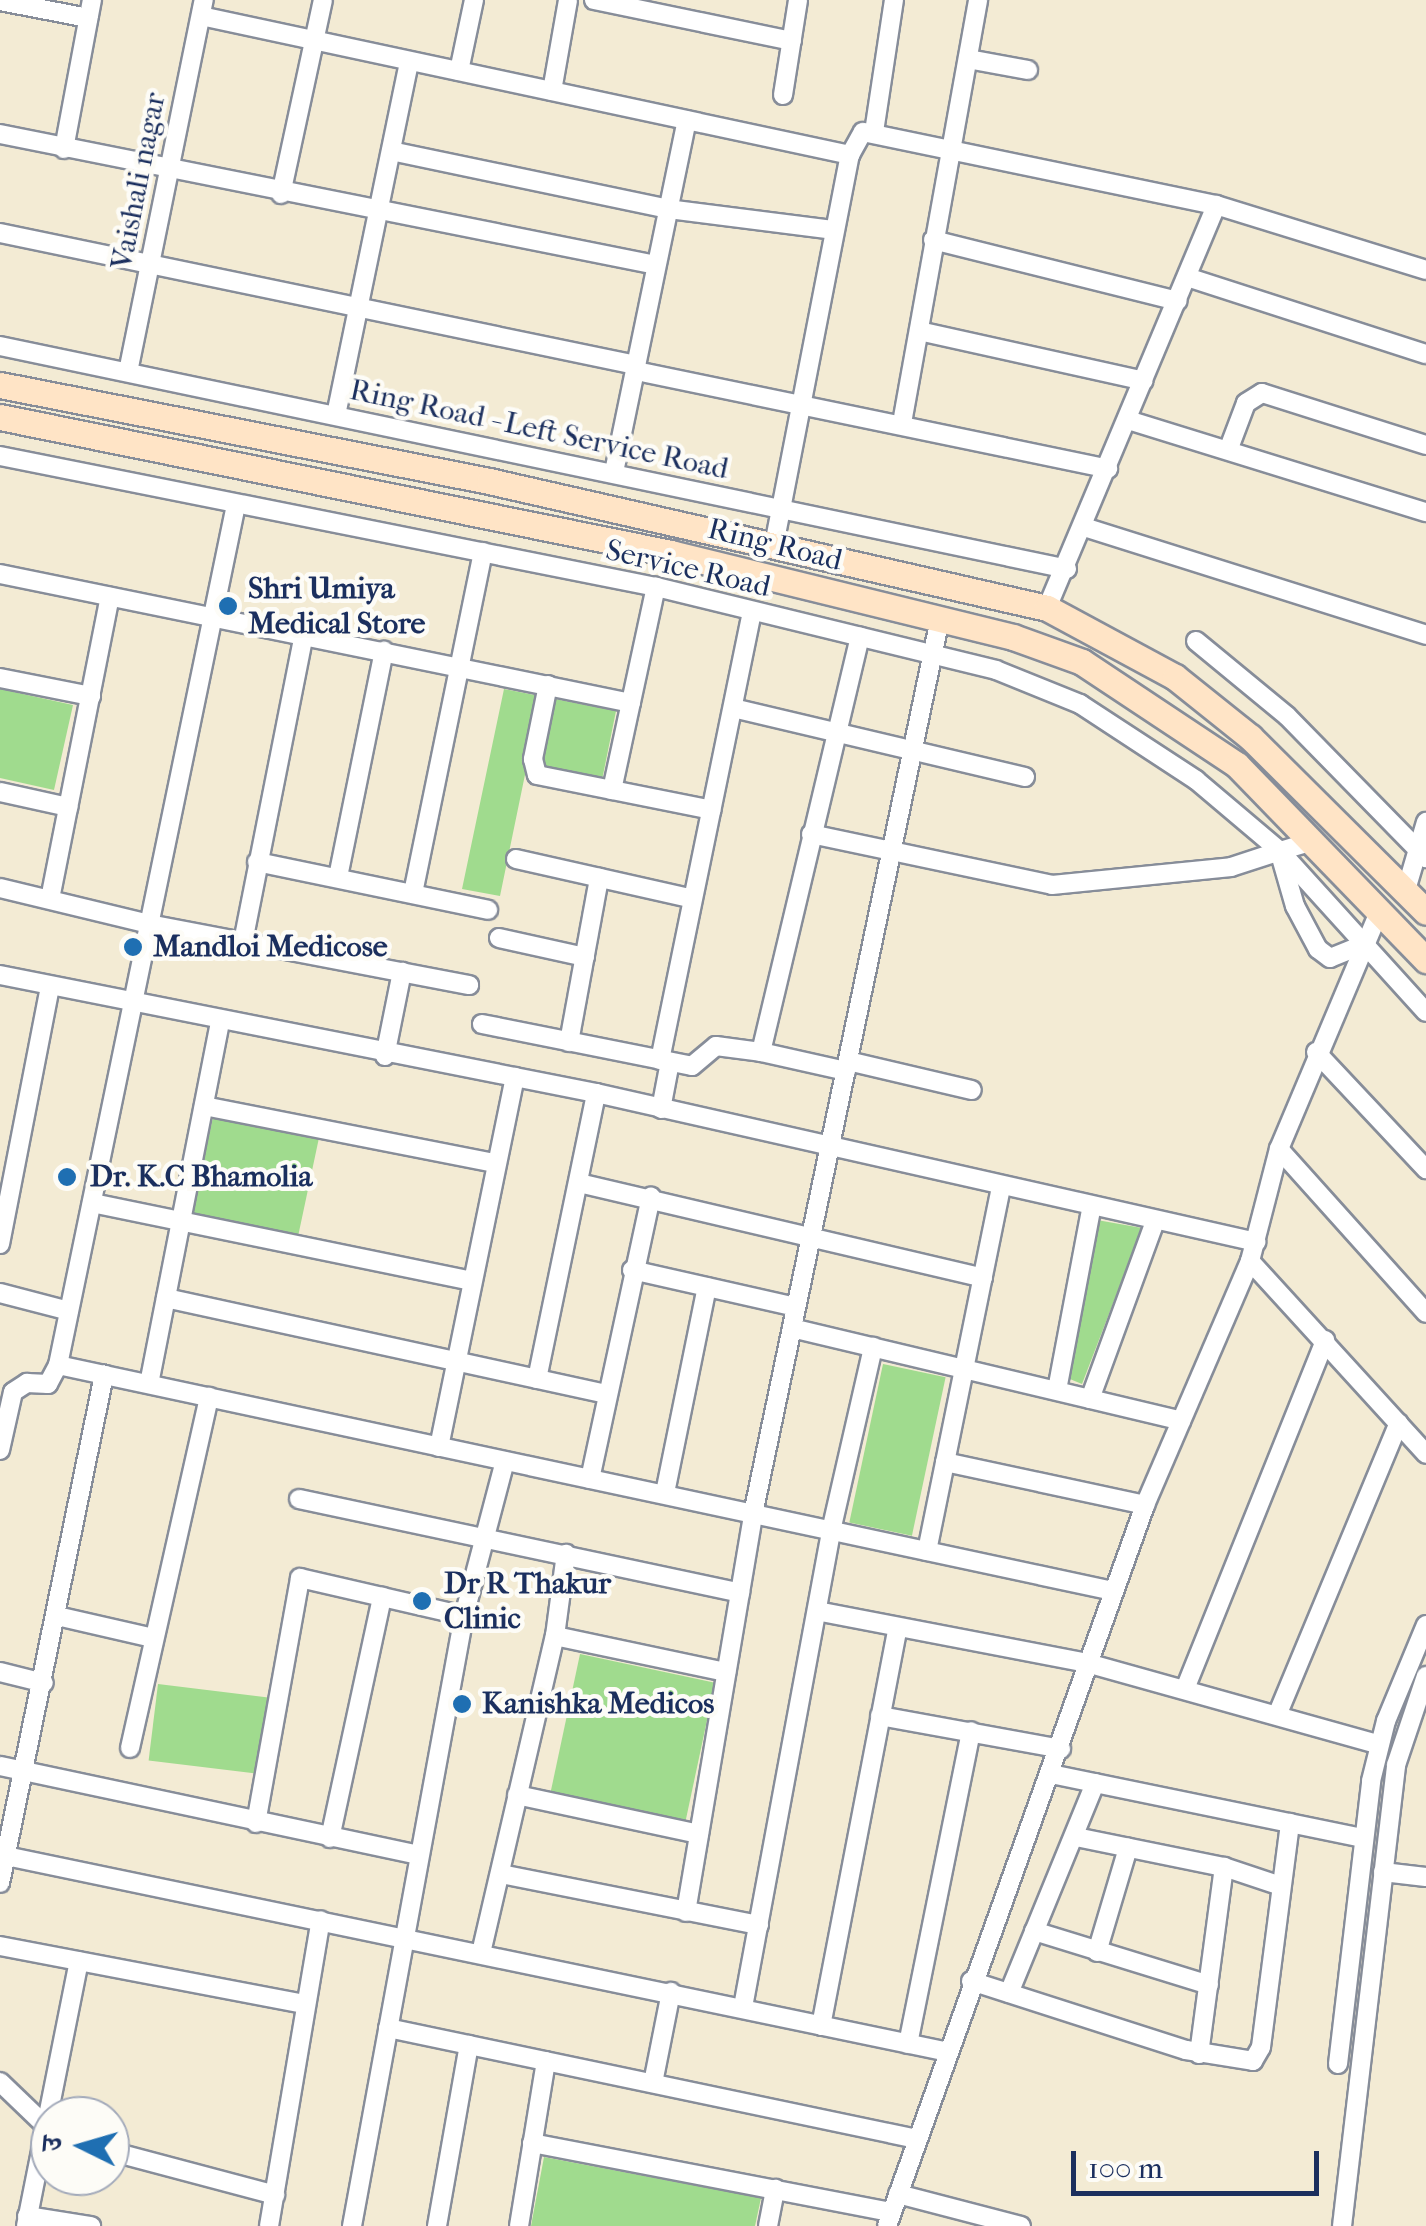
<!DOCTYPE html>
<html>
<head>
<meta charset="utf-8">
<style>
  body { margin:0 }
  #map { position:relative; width:1426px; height:2226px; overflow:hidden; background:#f3ebd4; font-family:"IM FELL French Canon","Noto Serif Devanagari",serif }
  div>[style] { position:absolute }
  .green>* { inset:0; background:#a0db8e; transform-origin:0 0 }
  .roads { filter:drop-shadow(2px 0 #878d99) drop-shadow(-2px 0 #878d99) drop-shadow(0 2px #878d99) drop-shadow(0 -2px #878d99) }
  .minor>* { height:18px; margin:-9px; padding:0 9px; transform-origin:9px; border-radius:9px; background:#fff }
  .secondary>* { height:25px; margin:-12.5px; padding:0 12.5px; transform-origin:12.5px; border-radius:12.5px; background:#ffe4c6 }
  .dots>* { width:28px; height:28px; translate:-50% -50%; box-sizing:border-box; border:5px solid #fdfcf7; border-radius:50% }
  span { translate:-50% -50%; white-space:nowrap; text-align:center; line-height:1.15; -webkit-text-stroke:9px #fdfcf7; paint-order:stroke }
  .street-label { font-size:30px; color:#1b2f5e }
  .poi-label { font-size:30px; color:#1b2f5e; font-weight:700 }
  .left { translate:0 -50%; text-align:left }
  .north { position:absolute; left:30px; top:2096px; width:100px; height:100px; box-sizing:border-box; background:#fdfcf7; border:2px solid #a3aaba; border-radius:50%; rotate:275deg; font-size:28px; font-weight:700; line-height:40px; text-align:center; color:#1b2f5e }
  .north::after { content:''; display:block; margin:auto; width:35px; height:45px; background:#1f6fb2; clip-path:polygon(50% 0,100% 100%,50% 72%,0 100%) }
  .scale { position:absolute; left:1071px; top:2151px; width:248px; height:45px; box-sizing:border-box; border:5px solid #1b2f5e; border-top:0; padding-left:12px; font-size:30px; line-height:35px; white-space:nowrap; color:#1b2f5e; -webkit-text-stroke:8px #fdfcf7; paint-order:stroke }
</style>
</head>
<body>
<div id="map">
  <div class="green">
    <div style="clip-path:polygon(0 689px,73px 705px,54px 790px,0 778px)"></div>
    <div style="clip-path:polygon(504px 689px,616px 711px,602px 780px,527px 765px,500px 896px,462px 889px)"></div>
    <div style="left:213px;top:1117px;width:108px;height:98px;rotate:12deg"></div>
    <div style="clip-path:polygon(1097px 1220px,1142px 1228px,1082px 1384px,1065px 1377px)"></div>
    <div style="left:883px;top:1364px;width:64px;height:162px;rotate:12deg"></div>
    <div style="left:580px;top:1654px;width:138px;height:144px;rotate:12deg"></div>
    <div style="left:158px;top:1684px;width:113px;height:77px;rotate:7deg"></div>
    <div style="clip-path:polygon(544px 2157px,761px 2198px,755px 2226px,531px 2226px)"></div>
  </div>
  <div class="roads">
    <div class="minor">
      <div style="left:594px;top:0;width:202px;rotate:11.7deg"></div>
      <div style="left:0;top:1px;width:90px;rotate:10.9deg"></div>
      <div style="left:201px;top:16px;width:664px;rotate:12.09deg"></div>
      <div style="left:968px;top:59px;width:61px;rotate:10.4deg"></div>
      <div style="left:459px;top:71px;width:73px;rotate:-78.1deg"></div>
      <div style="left:552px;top:91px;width:92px;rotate:-80deg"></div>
      <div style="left:783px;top:95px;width:96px;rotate:-81deg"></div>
      <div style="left:874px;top:132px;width:134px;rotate:-81.4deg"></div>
      <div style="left:0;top:134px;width:669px;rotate:11.29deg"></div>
      <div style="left:64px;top:149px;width:152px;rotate:-79.4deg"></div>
      <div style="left:391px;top:151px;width:283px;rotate:11.8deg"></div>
      <div style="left:668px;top:209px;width:167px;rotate:7.2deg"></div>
      <div style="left:281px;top:194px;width:198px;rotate:-77.8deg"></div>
      <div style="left:0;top:233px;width:650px;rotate:11.73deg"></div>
      <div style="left:933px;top:240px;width:252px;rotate:14deg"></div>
      <div style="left:1187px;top:277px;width:251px;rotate:17.9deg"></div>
      <div style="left:919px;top:331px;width:230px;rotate:12.5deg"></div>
      <div style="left:0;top:346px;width:1090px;rotate:11.8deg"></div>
      <div style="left:128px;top:372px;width:380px;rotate:-78.5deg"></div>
      <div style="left:646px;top:373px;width:472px;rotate:11.7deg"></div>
      <div style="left:336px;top:415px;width:361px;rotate:-78.3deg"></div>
      <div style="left:1128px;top:420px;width:312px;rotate:17.2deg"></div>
      <div style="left:902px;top:423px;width:430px;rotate:-79.8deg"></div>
      <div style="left:1229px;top:448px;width:48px;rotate:-69.3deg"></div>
      <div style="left:1246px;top:403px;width:19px;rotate:-32deg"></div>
      <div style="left:1262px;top:393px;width:172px;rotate:17.6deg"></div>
      <div style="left:0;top:456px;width:669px;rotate:11.29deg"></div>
      <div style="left:656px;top:587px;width:350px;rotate:13.7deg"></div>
      <div style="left:996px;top:670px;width:91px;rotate:22deg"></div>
      <div style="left:1080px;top:704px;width:139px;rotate:33.2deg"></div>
      <div style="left:1196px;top:780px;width:110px;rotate:40.2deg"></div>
      <div style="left:1280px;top:851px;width:34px;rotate:-17deg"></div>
      <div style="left:614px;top:472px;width:359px;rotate:-78.3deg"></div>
      <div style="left:1084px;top:527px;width:359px;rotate:17.5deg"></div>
      <div style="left:774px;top:545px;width:397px;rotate:-79deg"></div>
      <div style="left:850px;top:155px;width:26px;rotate:-61deg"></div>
      <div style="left:863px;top:132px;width:360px;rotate:11.7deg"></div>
      <div style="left:1216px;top:205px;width:220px;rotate:17.2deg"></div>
      <div style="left:0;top:574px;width:644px;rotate:11.55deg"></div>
      <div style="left:1047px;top:608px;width:437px;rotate:-67.2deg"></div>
      <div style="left:1196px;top:641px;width:118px;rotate:39.5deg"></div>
      <div style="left:1287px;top:716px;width:199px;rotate:45.6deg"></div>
      <div style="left:0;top:678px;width:93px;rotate:11.2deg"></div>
      <div style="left:548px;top:685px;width:76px;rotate:101.5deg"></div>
      <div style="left:533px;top:759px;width:16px;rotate:76deg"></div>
      <div style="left:537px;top:775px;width:178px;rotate:11.3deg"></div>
      <div style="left:733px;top:708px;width:300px;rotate:13.3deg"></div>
      <div style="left:612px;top:790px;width:208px;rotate:-77.8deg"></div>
      <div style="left:0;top:792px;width:70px;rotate:12.4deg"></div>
      <div style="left:811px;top:834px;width:246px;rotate:11.9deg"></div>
      <div style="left:1052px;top:885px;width:180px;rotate:-5.7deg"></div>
      <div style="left:1231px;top:867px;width:52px;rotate:-18.1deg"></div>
      <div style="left:1280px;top:851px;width:217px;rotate:47.8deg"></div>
      <div style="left:1280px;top:854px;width:54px;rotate:73.9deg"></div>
      <div style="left:1295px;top:906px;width:49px;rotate:61.9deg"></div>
      <div style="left:1318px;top:949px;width:15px;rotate:37deg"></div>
      <div style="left:1330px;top:958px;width:38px;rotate:-22deg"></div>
      <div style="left:516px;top:859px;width:181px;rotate:12.7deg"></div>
      <div style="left:257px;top:862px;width:236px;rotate:11.7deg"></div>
      <div style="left:338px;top:877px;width:231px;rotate:-78.5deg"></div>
      <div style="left:0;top:888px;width:153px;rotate:13.6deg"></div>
      <div style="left:149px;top:924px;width:326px;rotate:10.8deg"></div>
      <div style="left:1406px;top:890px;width:71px;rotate:-73.6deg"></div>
      <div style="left:413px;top:893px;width:348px;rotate:-78.4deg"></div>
      <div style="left:50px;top:899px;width:308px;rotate:-78.8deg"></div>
      <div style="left:499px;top:938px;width:88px;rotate:12.5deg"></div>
      <div style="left:243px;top:942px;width:314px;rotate:-78.8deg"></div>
      <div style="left:0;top:975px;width:608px;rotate:11.2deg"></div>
      <div style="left:596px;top:1093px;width:677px;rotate:12.72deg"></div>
      <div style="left:482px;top:1024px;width:214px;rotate:11.3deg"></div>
      <div style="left:692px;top:1066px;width:31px;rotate:-40deg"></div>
      <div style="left:716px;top:1046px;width:45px;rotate:7.6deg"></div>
      <div style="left:569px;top:1042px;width:167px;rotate:-79.6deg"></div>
      <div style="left:1316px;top:1052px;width:161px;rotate:46.8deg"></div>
      <div style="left:385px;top:1056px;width:86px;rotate:-78.6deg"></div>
      <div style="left:660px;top:1060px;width:458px;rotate:-78.4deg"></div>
      <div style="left:848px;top:1061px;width:127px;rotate:13.2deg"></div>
      <div style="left:846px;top:1071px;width:87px;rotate:-167.4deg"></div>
      <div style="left:761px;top:1052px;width:427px;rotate:-76.6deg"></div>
      <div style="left:204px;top:1106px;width:296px;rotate:11.1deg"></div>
      <div style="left:661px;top:1109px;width:48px;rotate:-79.2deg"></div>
      <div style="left:1279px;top:1149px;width:220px;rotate:48.1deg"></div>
      <div style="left:579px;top:1183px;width:415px;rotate:13.2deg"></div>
      <div style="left:92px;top:1203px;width:387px;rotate:11.6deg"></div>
      <div style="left:0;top:1244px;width:263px;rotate:-79deg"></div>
      <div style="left:1250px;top:1261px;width:261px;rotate:47.6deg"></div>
      <div style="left:632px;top:1270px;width:168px;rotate:12.7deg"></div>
      <div style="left:0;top:1293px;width:71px;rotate:14.6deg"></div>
      <div style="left:166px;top:1298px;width:451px;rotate:12.3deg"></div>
      <div style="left:792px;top:1328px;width:400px;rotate:13.4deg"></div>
      <div style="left:58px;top:1365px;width:1079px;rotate:12.09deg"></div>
      <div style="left:537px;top:1379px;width:292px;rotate:-78.3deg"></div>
      <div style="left:149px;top:1384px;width:369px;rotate:-78.9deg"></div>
      <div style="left:1057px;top:1390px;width:183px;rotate:-79.3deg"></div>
      <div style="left:1090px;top:1399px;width:189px;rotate:-69.9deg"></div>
      <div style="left:439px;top:1447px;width:378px;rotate:-78.4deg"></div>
      <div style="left:0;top:1450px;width:59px;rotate:-77.4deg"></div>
      <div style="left:13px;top:1392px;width:17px;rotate:-33deg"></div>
      <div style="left:27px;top:1383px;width:21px;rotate:3deg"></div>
      <div style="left:48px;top:1384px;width:21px;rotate:-62deg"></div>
      <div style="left:58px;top:1365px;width:878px;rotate:-78.31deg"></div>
      <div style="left:945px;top:1462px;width:205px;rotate:12.1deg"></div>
      <div style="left:590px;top:1479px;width:289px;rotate:-77.8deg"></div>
      <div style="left:665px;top:1493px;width:210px;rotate:-78.5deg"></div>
      <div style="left:299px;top:1499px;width:451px;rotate:12deg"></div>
      <div style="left:927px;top:1551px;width:370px;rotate:-78.5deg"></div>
      <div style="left:817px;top:1611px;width:275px;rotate:10.9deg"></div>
      <div style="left:1087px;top:1663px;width:302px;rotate:15.6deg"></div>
      <div style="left:57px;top:1616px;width:98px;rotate:12.9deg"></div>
      <div style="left:555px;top:1636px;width:175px;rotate:11.9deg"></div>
      <div style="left:0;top:1672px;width:45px;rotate:14deg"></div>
      <div style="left:1185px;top:1689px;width:376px;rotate:-68.1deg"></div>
      <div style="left:1278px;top:1713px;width:314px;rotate:-67.4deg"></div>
      <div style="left:880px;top:1716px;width:184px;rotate:10.3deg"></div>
      <div style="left:130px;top:1748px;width:360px;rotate:-77.3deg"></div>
      <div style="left:0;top:1766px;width:427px;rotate:12deg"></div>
      <div style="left:1051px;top:1774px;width:318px;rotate:11.6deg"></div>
      <div style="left:517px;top:1795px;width:186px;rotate:12.1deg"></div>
      <div style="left:256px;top:1823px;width:249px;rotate:-79.8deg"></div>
      <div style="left:300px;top:1578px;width:168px;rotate:13deg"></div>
      <div style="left:1076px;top:1837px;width:151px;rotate:11.5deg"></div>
      <div style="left:1224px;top:1867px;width:60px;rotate:18.4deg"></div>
      <div style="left:330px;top:1838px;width:247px;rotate:-77.8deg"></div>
      <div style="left:6px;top:1856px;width:962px;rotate:11.75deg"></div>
      <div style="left:1383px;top:1872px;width:43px;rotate:6.6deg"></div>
      <div style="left:501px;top:1874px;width:263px;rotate:11.2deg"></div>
      <div style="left:0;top:1883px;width:519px;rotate:-78.43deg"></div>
      <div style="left:686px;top:1912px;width:404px;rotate:-80.4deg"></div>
      <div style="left:753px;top:1514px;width:914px;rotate:-78.2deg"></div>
      <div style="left:1034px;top:1931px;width:183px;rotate:17.1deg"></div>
      <div style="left:0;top:1946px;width:309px;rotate:10.8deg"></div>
      <div style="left:1097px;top:1952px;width:109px;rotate:-73.4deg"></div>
      <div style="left:481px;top:1953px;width:326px;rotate:-76.9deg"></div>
      <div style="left:555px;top:1636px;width:83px;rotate:-82.4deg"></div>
      <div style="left:971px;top:1981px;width:226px;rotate:17.8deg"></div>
      <div style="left:1186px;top:2050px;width:68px;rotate:9.3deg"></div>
      <div style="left:1253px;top:2061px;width:16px;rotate:-60deg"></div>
      <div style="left:1261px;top:2047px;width:226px;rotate:-82.6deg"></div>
      <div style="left:1009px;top:1993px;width:227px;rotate:-67.7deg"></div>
      <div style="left:743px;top:2007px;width:484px;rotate:-79.5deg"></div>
      <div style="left:831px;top:1531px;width:189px;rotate:-77.1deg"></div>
      <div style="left:821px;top:2026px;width:405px;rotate:-79.1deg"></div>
      <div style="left:388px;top:2028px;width:541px;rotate:11.85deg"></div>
      <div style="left:908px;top:2044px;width:319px;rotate:-78.6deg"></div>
      <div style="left:1199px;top:2054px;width:189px;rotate:-82.4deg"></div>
      <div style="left:1338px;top:2064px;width:285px;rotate:-83.3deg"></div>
      <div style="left:1371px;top:1781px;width:62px;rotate:-76deg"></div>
      <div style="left:1386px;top:1721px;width:104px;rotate:-67.4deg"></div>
      <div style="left:0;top:2082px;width:69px;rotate:43.8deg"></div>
      <div style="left:653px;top:2083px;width:93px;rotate:-78.8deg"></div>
      <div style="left:532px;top:2143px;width:366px;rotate:10.9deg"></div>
      <div style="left:110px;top:2151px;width:171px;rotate:14.9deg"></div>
      <div style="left:898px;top:2194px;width:127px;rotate:14.6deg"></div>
      <div style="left:27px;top:2216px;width:65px;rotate:8.9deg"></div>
      <div style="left:26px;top:2226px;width:270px;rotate:-78.7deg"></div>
      <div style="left:269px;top:2226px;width:310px;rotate:-80.4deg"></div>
      <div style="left:352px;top:2226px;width:620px;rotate:-79.6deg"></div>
      <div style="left:464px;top:1616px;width:160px;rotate:-75.2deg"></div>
      <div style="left:437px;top:2226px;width:184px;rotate:-80deg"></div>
      <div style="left:519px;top:2226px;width:167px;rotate:-80.7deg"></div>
      <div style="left:768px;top:2226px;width:38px;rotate:-79deg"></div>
      <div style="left:887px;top:2226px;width:766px;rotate:-70.31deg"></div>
      <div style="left:1145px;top:1505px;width:266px;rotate:-66.7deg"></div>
      <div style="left:1250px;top:1261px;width:116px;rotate:-75.5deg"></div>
      <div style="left:1279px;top:1149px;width:259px;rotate:-67.1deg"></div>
      <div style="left:1342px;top:2226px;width:464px;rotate:-83.3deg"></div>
      <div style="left:1396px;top:1765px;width:94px;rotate:-71.4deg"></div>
    </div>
    <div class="secondary">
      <div style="left:0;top:385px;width:498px;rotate:11.1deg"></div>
      <div style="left:489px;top:481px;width:572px;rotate:12.82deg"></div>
      <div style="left:1047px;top:608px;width:145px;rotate:28.3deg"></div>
      <div style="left:1175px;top:677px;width:96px;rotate:38.7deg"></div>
      <div style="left:1250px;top:737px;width:248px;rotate:44.8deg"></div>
      <div style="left:0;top:417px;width:685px;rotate:11.46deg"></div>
      <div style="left:671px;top:553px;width:352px;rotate:13.8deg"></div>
      <div style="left:1013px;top:637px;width:73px;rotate:19.9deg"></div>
      <div style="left:1082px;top:662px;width:186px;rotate:33.6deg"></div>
      <div style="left:1237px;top:765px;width:272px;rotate:45.9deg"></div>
    </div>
  </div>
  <div class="dots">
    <div style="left:228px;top:606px;background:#1f6fb2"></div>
    <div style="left:133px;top:947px;background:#1f6fb2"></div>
    <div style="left:67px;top:1177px;background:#1f6fb2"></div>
    <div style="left:422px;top:1601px;background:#1f6fb2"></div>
    <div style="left:462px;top:1704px;background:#1f6fb2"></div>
  </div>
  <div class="street-label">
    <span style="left:139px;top:181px;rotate:-79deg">Vaishali nagar</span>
    <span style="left:539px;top:430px;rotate:12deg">Ring Road - Left Service Road</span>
    <span style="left:775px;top:545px;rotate:14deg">Ring Road</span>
    <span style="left:688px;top:569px;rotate:13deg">Service Road</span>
  </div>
  <div class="poi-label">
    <span class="left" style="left:248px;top:606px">Shri Umiya<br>Medical Store</span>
    <span class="left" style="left:153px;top:947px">Mandloi Medicose</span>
    <span class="left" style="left:90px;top:1177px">Dr. K.C Bhamolia</span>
    <span class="left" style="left:444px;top:1601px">Dr R Thakur<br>Clinic</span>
    <span class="left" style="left:482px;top:1704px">Kanishka Medicos</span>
  </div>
  <div class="north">उ</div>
  <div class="scale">100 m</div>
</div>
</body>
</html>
